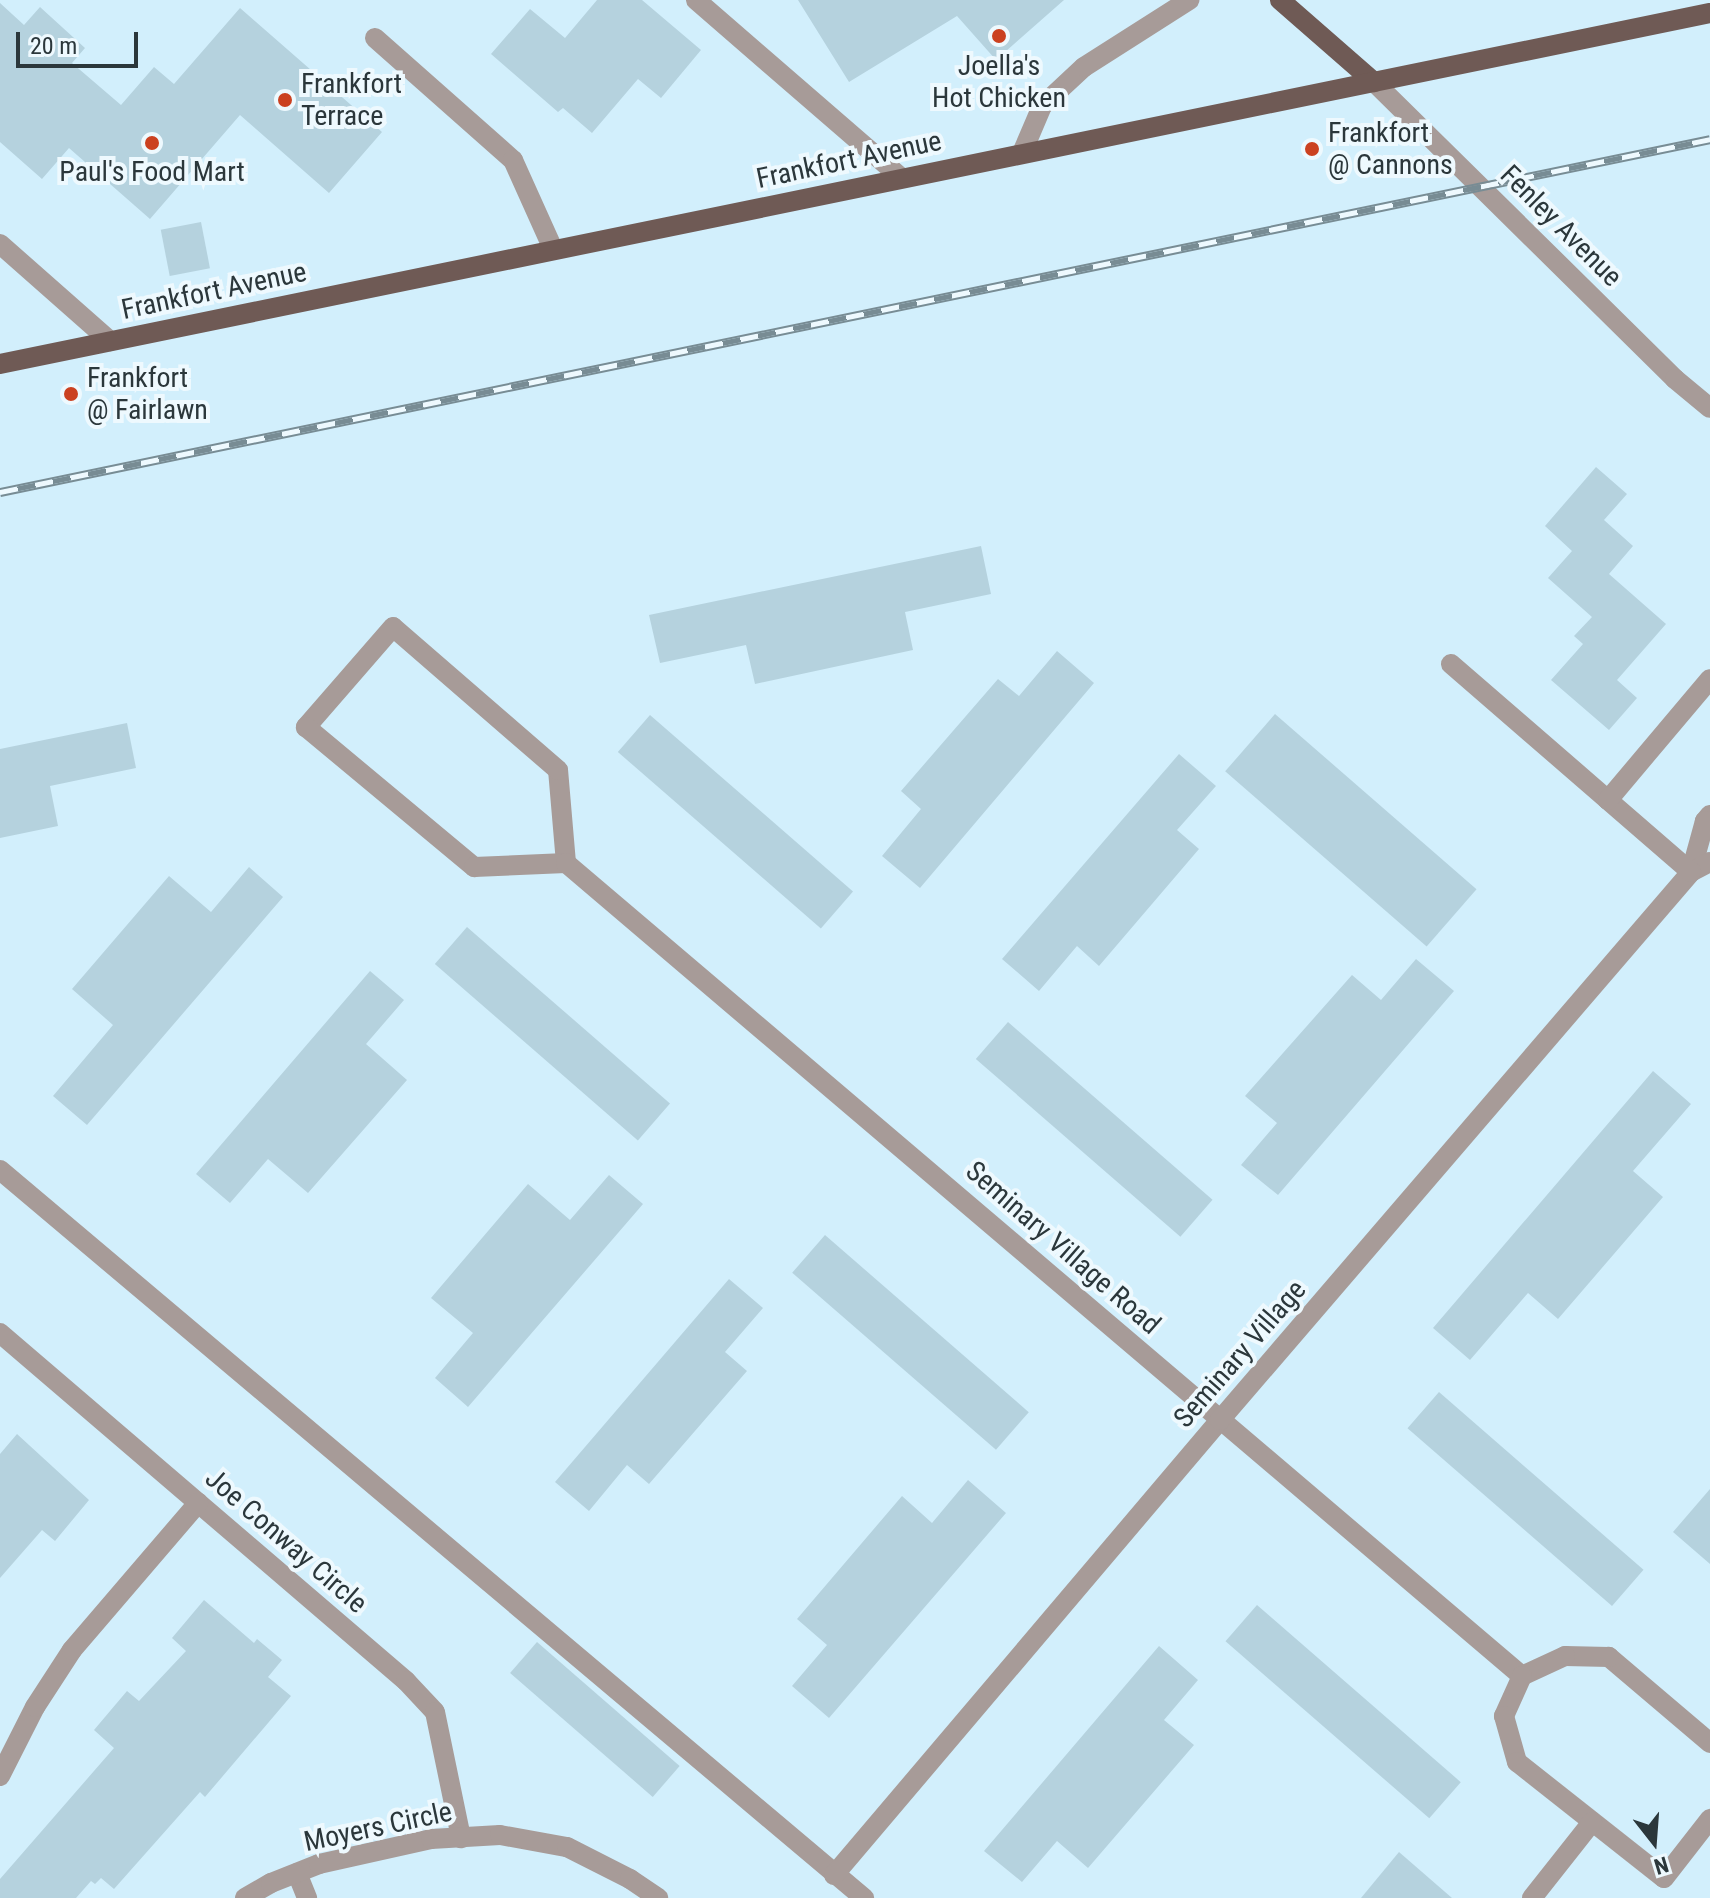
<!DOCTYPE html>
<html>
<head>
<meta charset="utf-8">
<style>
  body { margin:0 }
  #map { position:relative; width:1710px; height:1898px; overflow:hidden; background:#d2effc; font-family:"Roboto Condensed",sans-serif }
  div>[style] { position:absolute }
  .building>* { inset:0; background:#b5d2de; transform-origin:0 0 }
  .minor>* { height:20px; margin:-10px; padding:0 10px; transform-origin:10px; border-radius:10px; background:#a79b98 }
  .major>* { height:20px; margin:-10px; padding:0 10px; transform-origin:10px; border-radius:10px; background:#6f5a55 }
  .rail>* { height:9px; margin-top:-4.5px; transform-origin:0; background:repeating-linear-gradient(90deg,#eef9fe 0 18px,#788c94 0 36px); box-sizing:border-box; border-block:2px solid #788c94 }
  .dots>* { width:22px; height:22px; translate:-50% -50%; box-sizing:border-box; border:4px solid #eef9fe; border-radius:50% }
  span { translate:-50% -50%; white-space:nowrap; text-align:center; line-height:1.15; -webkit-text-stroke:8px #eef9fe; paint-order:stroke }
  .poi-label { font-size:28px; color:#2b373b }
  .left { translate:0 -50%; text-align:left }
  .street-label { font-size:28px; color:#2b373b }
  .north { position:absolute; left:1614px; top:1802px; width:80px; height:80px; -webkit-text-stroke:6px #eef9fe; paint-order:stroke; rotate:163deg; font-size:22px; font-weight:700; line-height:32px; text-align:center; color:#2b373b }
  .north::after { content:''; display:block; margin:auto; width:28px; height:36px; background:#2b373b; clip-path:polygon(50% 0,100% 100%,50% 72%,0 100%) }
  .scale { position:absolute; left:16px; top:32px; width:122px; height:36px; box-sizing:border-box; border:4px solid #2b373b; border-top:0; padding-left:10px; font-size:24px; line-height:28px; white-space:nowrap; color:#2b373b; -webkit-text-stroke:6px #eef9fe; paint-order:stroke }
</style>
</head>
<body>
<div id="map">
  <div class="building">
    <div style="clip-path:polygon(597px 0,642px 0,701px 50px,661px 98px,638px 79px,592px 133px,563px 108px,558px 112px,491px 54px,530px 9px,565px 38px)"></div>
    <div style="clip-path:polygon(798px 0,1064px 0,996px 60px,957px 16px,849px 82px)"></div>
    <div style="clip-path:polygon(0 3px,24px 25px,40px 7px,85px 48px,72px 63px,121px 105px,154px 67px,174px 84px,240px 8px,382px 132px,329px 193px,240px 115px,150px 219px,69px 148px,42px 179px,0 142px)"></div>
    <div style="left:201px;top:222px;width:47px;height:41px;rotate:79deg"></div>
    <div style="clip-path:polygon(1596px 467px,1627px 494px,1604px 520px,1633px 546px,1609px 574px,1666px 624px,1617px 680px,1637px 698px,1609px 730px,1551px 680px,1583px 644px,1574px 636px,1592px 617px,1548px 578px,1572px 551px,1545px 526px)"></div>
    <div style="clip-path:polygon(981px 546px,991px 594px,905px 612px,913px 650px,755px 684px,746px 645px,660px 663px,649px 615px)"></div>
    <div style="clip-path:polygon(1057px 651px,1094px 683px,920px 888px,882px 856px,921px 809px,901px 791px,998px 679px,1019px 696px)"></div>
    <div style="left:1275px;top:714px;width:267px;height:76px;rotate:41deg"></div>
    <div style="left:650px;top:715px;width:269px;height:49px;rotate:41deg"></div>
    <div style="clip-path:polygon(127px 723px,136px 768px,50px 786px,58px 826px,0 838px,0 749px)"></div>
    <div style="clip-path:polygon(1179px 754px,1216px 786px,1177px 830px,1199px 849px,1099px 966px,1077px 946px,1039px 991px,1002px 959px)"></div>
    <div style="clip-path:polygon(249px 867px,283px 897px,87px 1125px,53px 1096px,113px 1025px,72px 989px,169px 876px,211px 912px)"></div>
    <div style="left:467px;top:927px;width:269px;height:49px;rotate:41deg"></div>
    <div style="clip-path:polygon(1416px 959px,1454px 991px,1278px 1195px,1241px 1165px,1277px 1123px,1245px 1096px,1352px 975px,1381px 1000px)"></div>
    <div style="clip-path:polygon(370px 971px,404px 1000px,366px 1044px,407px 1080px,308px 1193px,268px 1159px,230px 1203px,196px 1174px)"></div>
    <div style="left:1008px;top:1022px;width:271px;height:49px;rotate:41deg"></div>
    <div style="clip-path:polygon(1653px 1071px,1691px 1104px,1633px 1171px,1663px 1197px,1558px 1319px,1528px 1293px,1470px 1360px,1433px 1328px)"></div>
    <div style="clip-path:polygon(609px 1175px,643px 1204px,468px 1407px,435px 1378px,473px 1333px,431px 1298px,528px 1184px,570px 1220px)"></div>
    <div style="left:825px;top:1235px;width:270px;height:50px;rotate:41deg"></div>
    <div style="clip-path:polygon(729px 1279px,763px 1308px,725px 1352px,747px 1371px,649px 1484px,627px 1465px,589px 1511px,555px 1482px)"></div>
    <div style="left:1439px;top:1392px;width:271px;height:48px;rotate:41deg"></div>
    <div style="clip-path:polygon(17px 1434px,89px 1500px,55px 1541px,42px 1530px,0 1578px,0 1454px)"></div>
    <div style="clip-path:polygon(968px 1480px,1006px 1513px,829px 1718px,792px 1686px,827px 1645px,797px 1619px,902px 1496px,932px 1523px)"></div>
    <div style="clip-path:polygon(1710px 1489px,1710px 1564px,1673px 1532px)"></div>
    <div style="clip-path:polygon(204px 1600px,254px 1643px,257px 1639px,282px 1660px,268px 1677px,291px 1696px,205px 1797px,200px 1792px,114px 1889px,101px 1878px,95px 1884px,91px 1881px,76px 1898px,0 1898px,0 1879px,114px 1748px,94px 1730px,127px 1691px,139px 1701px,186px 1651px,172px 1638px)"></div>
    <div style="left:1257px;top:1605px;width:270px;height:48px;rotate:41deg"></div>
    <div style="left:537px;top:1642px;width:189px;height:41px;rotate:41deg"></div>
    <div style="clip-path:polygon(1159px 1646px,1198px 1680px,1164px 1720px,1194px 1745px,1088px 1868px,1057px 1841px,1022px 1882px,984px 1851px)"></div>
    <div style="clip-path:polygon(1399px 1852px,1452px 1898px,1361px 1898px)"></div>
  </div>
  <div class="minor">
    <div style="left:696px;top:0;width:270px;rotate:40.9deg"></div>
    <div style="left:375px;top:38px;width:184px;rotate:41.5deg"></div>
    <div style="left:513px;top:160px;width:98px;rotate:65.8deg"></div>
    <div style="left:1374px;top:82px;width:423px;rotate:44.6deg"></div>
    <div style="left:1675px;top:379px;width:45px;rotate:39.6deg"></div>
    <div style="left:1022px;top:153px;width:51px;rotate:-66.9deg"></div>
    <div style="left:1042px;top:106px;width:57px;rotate:-42.9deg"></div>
    <div style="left:1084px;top:67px;width:125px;rotate:-32.5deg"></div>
    <div style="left:0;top:244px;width:147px;rotate:41.4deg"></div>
    <div style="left:1451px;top:664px;width:208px;rotate:40.9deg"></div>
    <div style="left:1710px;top:815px;width:8px;rotate:130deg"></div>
    <div style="left:1705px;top:821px;width:53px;rotate:105.4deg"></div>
    <div style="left:1691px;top:872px;width:21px;rotate:-28deg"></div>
    <div style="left:566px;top:863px;width:93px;rotate:-94.9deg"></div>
    <div style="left:558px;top:770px;width:218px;rotate:-139.1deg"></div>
    <div style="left:393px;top:627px;width:133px;rotate:131deg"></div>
    <div style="left:306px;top:727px;width:219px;rotate:39.8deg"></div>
    <div style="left:474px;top:867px;width:92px;rotate:-2.5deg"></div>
    <div style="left:566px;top:863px;width:1255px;rotate:40.38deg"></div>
    <div style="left:0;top:1170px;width:1130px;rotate:40.12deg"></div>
    <div style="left:0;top:1333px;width:535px;rotate:40.6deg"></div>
    <div style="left:406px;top:1681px;width:42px;rotate:46.9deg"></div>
    <div style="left:435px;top:1712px;width:129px;rotate:78.3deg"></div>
    <div style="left:1710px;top:1743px;width:133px;rotate:-139.6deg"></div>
    <div style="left:1609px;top:1657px;width:44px;rotate:-178.7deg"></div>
    <div style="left:1565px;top:1656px;width:47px;rotate:155.1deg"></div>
    <div style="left:1522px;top:1676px;width:44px;rotate:114.2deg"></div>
    <div style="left:1504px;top:1716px;width:48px;rotate:74.2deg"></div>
    <div style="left:1517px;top:1762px;width:187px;rotate:38.3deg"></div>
    <div style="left:1664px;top:1878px;width:75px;rotate:-52.1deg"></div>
    <div style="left:0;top:1776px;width:77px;rotate:-63.1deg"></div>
    <div style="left:35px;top:1707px;width:68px;rotate:-57deg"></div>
    <div style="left:72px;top:1650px;width:194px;rotate:-49.4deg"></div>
    <div style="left:297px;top:1873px;width:27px;rotate:68deg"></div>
    <div style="left:834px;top:1875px;width:597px;rotate:-49.69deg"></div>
    <div style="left:1220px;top:1420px;width:723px;rotate:-49.32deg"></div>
    <div style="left:1691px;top:872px;width:110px;rotate:-139.1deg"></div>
    <div style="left:1608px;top:800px;width:158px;rotate:-49.9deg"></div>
    <div style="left:245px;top:1898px;width:30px;rotate:-30deg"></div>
    <div style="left:271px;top:1883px;width:52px;rotate:-21.6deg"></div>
    <div style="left:319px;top:1864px;width:115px;rotate:-12.6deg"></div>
    <div style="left:431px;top:1839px;width:69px;rotate:-3.3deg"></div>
    <div style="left:500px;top:1835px;width:68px;rotate:10.2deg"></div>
    <div style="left:567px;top:1847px;width:71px;rotate:26.9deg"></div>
    <div style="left:630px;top:1879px;width:34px;rotate:34deg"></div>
    <div style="left:1532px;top:1898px;width:97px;rotate:-51.7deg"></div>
  </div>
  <div class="major">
    <div style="left:1280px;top:0;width:125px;rotate:41.1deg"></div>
    <div style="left:0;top:364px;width:1746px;rotate:-11.6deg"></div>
  </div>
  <div class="rail">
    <div style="left:0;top:492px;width:1746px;rotate:-11.66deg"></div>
  </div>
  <div class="dots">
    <div style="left:999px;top:36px;background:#cb4120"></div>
    <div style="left:285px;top:100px;background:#cb4120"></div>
    <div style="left:152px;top:143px;background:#cb4120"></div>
    <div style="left:1312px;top:149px;background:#cb4120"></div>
    <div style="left:71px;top:394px;background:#cb4120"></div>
  </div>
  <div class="poi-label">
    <span style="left:999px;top:82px">Joella's<br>Hot Chicken</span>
    <span class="left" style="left:301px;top:100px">Frankfort<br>Terrace</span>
    <span class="left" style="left:1328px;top:149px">Frankfort<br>@ Cannons</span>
    <span style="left:152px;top:172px">Paul's Food Mart</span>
    <span class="left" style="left:87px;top:394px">Frankfort<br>@ Fairlawn</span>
  </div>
  <div class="street-label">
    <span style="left:849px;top:160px;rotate:-12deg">Frankfort Avenue</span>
    <span style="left:1561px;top:226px;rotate:45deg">Fenley Avenue</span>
    <span style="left:214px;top:291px;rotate:-12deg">Frankfort Avenue</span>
    <span style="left:1063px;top:1248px;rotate:41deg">Seminary Village Road</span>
    <span style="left:1240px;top:1354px;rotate:-49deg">Seminary Village</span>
    <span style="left:286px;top:1541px;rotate:41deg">Joe Conway Circle</span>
    <span style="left:378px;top:1827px;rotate:-12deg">Moyers Circle</span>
  </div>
  <div class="north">N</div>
  <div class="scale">20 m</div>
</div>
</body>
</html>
